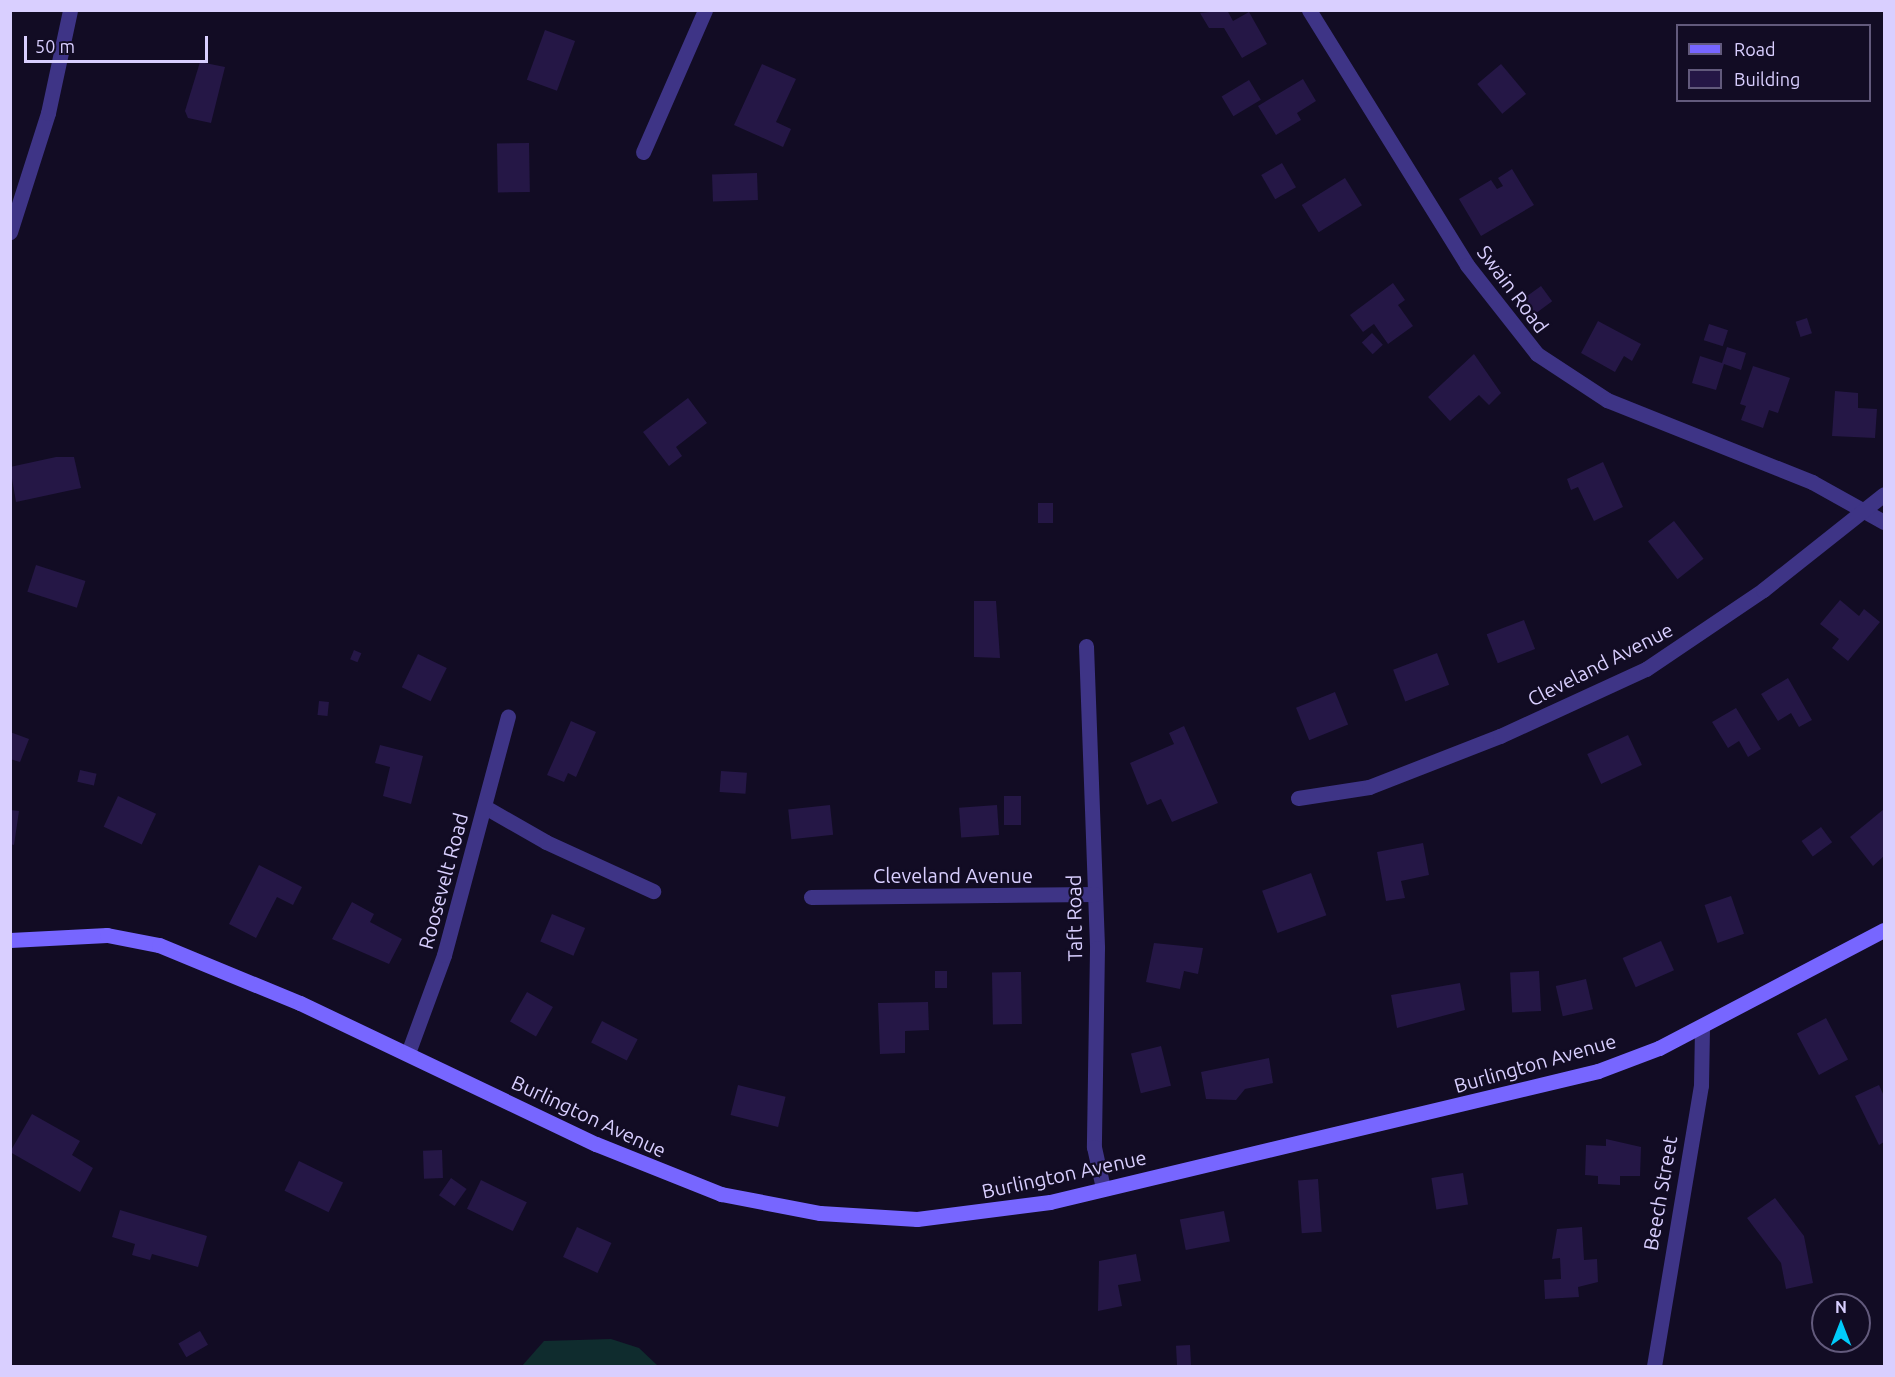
<!DOCTYPE html>
<html>
<head>
<meta charset="utf-8">
<style>
  body { margin:0 }
  #map { position:relative; width:1895px; height:1377px; overflow:hidden; background:#120c24; font-family:Ubuntu,sans-serif }
  div>[style] { position:absolute }
  .green>* { inset:0; background:#0f2c2e }
  .building>* { inset:0; background:#251746; transform-origin:0 0 }
  .street>* { height:15px; margin:-7.5px; padding:0 7.5px; transform-origin:7.5px; border-radius:7.5px; background:#3e3486 }
  .secondary>* { height:15px; margin:-7.5px; padding:0 7.5px; transform-origin:7.5px; border-radius:7.5px; background:#76f }
  span { translate:-50% -50%; white-space:nowrap; text-align:center; line-height:1.15; -webkit-text-stroke:4.5px #120c24; paint-order:stroke }
  .street-label { font-size:20px; color:#d9cfff }
  .frame { position:absolute; inset:0; border:12px solid #d9cfff; pointer-events:none }
  .legend { position:absolute; left:1676px; top:24px; width:195px; height:78px; box-sizing:border-box; background:#120c24; border:2px solid #625a7c; margin:0; padding:8px 10px; list-style:none; font-size:18px; color:#d9cfff }
  .legend li { display:flex; align-items:center; gap:12px; height:30px }
  .legend b { width:30px; border:2px solid #625a7c }
  .north { position:absolute; left:1811px; top:1293px; width:60px; height:60px; box-sizing:border-box; background:#120c24; border:2px solid #625a7c; border-radius:50%; rotate:0deg; font-size:16px; font-weight:700; line-height:24px; text-align:center; color:#d9cfff }
  .north::after { content:''; display:block; margin:auto; width:21px; height:27px; background:#00cbfa; clip-path:polygon(50% 0,100% 100%,50% 72%,0 100%) }
  .scale { position:absolute; left:24px; top:36px; width:184px; height:27px; box-sizing:border-box; border:3px solid #d9cfff; border-top:0; padding-left:8px; font-size:18px; line-height:21px; white-space:nowrap; color:#d9cfff; -webkit-text-stroke:4px #120c24; paint-order:stroke }
</style>
</head>
<body>
<div id="map">
  <div class="green">
    <div style="clip-path:polygon(611px 1339px,639px 1348px,658px 1366px,522px 1366px,544px 1341px)"></div>
  </div>
  <div class="building">
    <div style="clip-path:polygon(1227px 10px,1233px 21px,1249px 12px,1267px 44px,1242px 58px,1224px 28px,1209px 28px,1200px 13px)"></div>
    <div style="left:545px;top:30px;width:32px;height:53px;rotate:20deg"></div>
    <div style="clip-path:polygon(200px 62px,225px 67px,211px 123px,188px 118px,185px 111px)"></div>
    <div style="clip-path:polygon(762px 64px,796px 79px,776px 122px,791px 129px,783px 147px,734px 125px)"></div>
    <div style="left:1501px;top:64px;width:39px;height:31px;rotate:50deg"></div>
    <div style="clip-path:polygon(1303px 79px,1316px 101px,1297px 113px,1301px 120px,1276px 135px,1258px 106px)"></div>
    <div style="left:1249px;top:80px;width:23px;height:32px;rotate:59deg"></div>
    <div style="left:529px;top:143px;width:49px;height:32px;rotate:89deg"></div>
    <div style="left:1282px;top:163px;width:28px;height:24px;rotate:60deg"></div>
    <div style="clip-path:polygon(1512px 169px,1534px 205px,1481px 236px,1459px 199px,1491px 180px,1497px 189px,1503px 186px,1498px 178px)"></div>
    <div style="left:757px;top:173px;width:27px;height:45px;rotate:88deg"></div>
    <div style="left:1345px;top:178px;width:32px;height:51px;rotate:58deg"></div>
    <div style="clip-path:polygon(1393px 283px,1405px 300px,1398px 305px,1413px 326px,1388px 344px,1374px 324px,1363px 332px,1350px 315px)"></div>
    <div style="left:1541px;top:286px;width:19px;height:23px;rotate:54deg"></div>
    <div style="left:1807px;top:318px;width:16px;height:12px;rotate:72deg"></div>
    <div style="clip-path:polygon(1598px 321px,1641px 344px,1632px 361px,1624px 356px,1615px 372px,1581px 353px)"></div>
    <div style="left:1709px;top:324px;width:20px;height:17px;rotate:18deg"></div>
    <div style="left:1372px;top:333px;width:16px;height:14px;rotate:47deg"></div>
    <div style="clip-path:polygon(1727px 347px,1746px 353px,1741px 370px,1724px 364px,1716px 390px,1692px 383px,1700px 356px,1722px 363px)"></div>
    <div style="clip-path:polygon(1474px 354px,1501px 393px,1489px 405px,1479px 395px,1450px 421px,1428px 397px)"></div>
    <div style="clip-path:polygon(1753px 366px,1790px 378px,1778px 413px,1769px 410px,1763px 428px,1741px 420px,1746px 406px,1740px 404px)"></div>
    <div style="clip-path:polygon(1835px 391px,1858px 393px,1858px 408px,1877px 409px,1875px 438px,1832px 436px)"></div>
    <div style="clip-path:polygon(688px 398px,707px 423px,676px 447px,682px 456px,669px 466px,643px 432px)"></div>
    <div style="clip-path:polygon(56px 457px,74px 457px,81px 488px,16px 502px,10px 467px)"></div>
    <div style="clip-path:polygon(1603px 462px,1623px 507px,1594px 521px,1578px 487px,1571px 490px,1567px 479px)"></div>
    <div style="left:1038px;top:503px;width:15px;height:20px"></div>
    <div style="left:1674px;top:521px;width:48px;height:33px;rotate:52deg"></div>
    <div style="left:36px;top:565px;width:52px;height:28px;rotate:18deg"></div>
    <div style="clip-path:polygon(1840px 600px,1859px 616px,1864px 609px,1880px 622px,1848px 661px,1832px 648px,1839px 639px,1820px 624px)"></div>
    <div style="clip-path:polygon(974px 601px,996px 601px,1000px 658px,974px 657px)"></div>
    <div style="left:1524px;top:620px;width:31px;height:40px;rotate:69deg"></div>
    <div style="left:354px;top:650px;width:8px;height:10px;rotate:23deg"></div>
    <div style="left:1437px;top:653px;width:34px;height:47px;rotate:69deg"></div>
    <div style="left:418px;top:654px;width:32px;height:37px;rotate:26deg"></div>
    <div style="clip-path:polygon(1788px 678px,1812px 720px,1799px 727px,1791px 713px,1778px 721px,1761px 694px)"></div>
    <div style="left:1335px;top:692px;width:35px;height:42px;rotate:68deg"></div>
    <div style="left:319px;top:701px;width:10px;height:14px;rotate:6deg"></div>
    <div style="clip-path:polygon(1736px 708px,1761px 749px,1748px 757px,1739px 741px,1728px 748px,1712px 722px)"></div>
    <div style="clip-path:polygon(571px 721px,596px 732px,576px 777px,568px 773px,564px 782px,547px 775px)"></div>
    <div style="clip-path:polygon(1184px 726px,1218px 803px,1172px 822px,1161px 799px,1147px 805px,1130px 763px,1174px 744px,1169px 733px)"></div>
    <div style="clip-path:polygon(10px 732px,29px 739px,20px 762px,10px 759px)"></div>
    <div style="left:1628px;top:735px;width:33px;height:45px;rotate:65deg"></div>
    <div style="clip-path:polygon(380px 745px,423px 756px,411px 804px,383px 796px,390px 767px,375px 763px)"></div>
    <div style="left:80px;top:770px;width:17px;height:12px;rotate:13deg"></div>
    <div style="left:721px;top:771px;width:26px;height:21px;rotate:4deg"></div>
    <div style="left:118px;top:796px;width:42px;height:34px;rotate:25deg"></div>
    <div style="left:1004px;top:796px;width:17px;height:29px"></div>
    <div style="left:830px;top:805px;width:30px;height:42px;rotate:84deg"></div>
    <div style="left:997px;top:805px;width:30px;height:38px;rotate:86deg"></div>
    <div style="clip-path:polygon(1884px 809px,1884px 856px,1873px 866px,1850px 837px)"></div>
    <div style="clip-path:polygon(10px 810px,19px 811px,14px 845px,10px 844px)"></div>
    <div style="left:1821px;top:827px;width:19px;height:24px;rotate:54deg"></div>
    <div style="clip-path:polygon(1423px 843px,1429px 875px,1401px 881px,1405px 898px,1386px 901px,1377px 852px)"></div>
    <div style="clip-path:polygon(259px 865px,302px 887px,293px 905px,277px 897px,256px 938px,229px 924px)"></div>
    <div style="left:1311px;top:873px;width:45px;height:52px;rotate:70deg"></div>
    <div style="left:1731px;top:896px;width:40px;height:28px;rotate:71deg"></div>
    <div style="clip-path:polygon(352px 902px,374px 914px,370px 922px,402px 939px,389px 964px,332px 939px)"></div>
    <div style="left:552px;top:914px;width:36px;height:30px;rotate:23deg"></div>
    <div style="left:1661px;top:941px;width:32px;height:42px;rotate:66deg"></div>
    <div style="clip-path:polygon(1154px 943px,1203px 948px,1198px 974px,1184px 971px,1180px 989px,1146px 982px)"></div>
    <div style="left:935px;top:971px;width:12px;height:17px"></div>
    <div style="left:1539px;top:971px;width:40px;height:29px;rotate:87deg"></div>
    <div style="left:1021px;top:972px;width:52px;height:29px;rotate:89deg"></div>
    <div style="left:1586px;top:979px;width:31px;height:31px;rotate:77deg"></div>
    <div style="clip-path:polygon(1460px 983px,1465px 1010px,1397px 1028px,1391px 995px)"></div>
    <div style="left:527px;top:992px;width:30px;height:34px;rotate:30deg"></div>
    <div style="clip-path:polygon(928px 1002px,929px 1030px,905px 1031px,905px 1053px,880px 1054px,878px 1003px)"></div>
    <div style="left:1826px;top:1018px;width:47px;height:33px;rotate:62deg"></div>
    <div style="left:602px;top:1021px;width:40px;height:24px;rotate:27deg"></div>
    <div style="left:1161px;top:1046px;width:41px;height:31px;rotate:76deg"></div>
    <div style="clip-path:polygon(1269px 1058px,1273px 1083px,1245px 1089px,1236px 1100px,1206px 1099px,1201px 1072px)"></div>
    <div style="left:738px;top:1085px;width:49px;height:31px;rotate:14deg"></div>
    <div style="clip-path:polygon(1879px 1085px,1884px 1096px,1884px 1142px,1879px 1145px,1855px 1096px)"></div>
    <div style="clip-path:polygon(32px 1114px,80px 1141px,72px 1155px,93px 1168px,80px 1192px,10px 1152px)"></div>
    <div style="clip-path:polygon(1606px 1139px,1641px 1147px,1640px 1176px,1620px 1176px,1620px 1185px,1598px 1184px,1598px 1176px,1585px 1175px,1586px 1145px,1606px 1146px)"></div>
    <div style="left:442px;top:1150px;width:28px;height:19px;rotate:88deg"></div>
    <div style="left:299px;top:1161px;width:49px;height:33px;rotate:26deg"></div>
    <div style="left:1463px;top:1173px;width:32px;height:32px;rotate:81deg"></div>
    <div style="left:451px;top:1178px;width:19px;height:21px;rotate:35deg"></div>
    <div style="left:1318px;top:1179px;width:53px;height:20px;rotate:86deg"></div>
    <div style="left:481px;top:1180px;width:51px;height:32px;rotate:26deg"></div>
    <div style="clip-path:polygon(1775px 1198px,1804px 1236px,1813px 1283px,1786px 1289px,1781px 1263px,1747px 1218px)"></div>
    <div style="clip-path:polygon(120px 1210px,207px 1236px,198px 1267px,152px 1254px,150px 1260px,132px 1255px,135px 1244px,112px 1237px)"></div>
    <div style="left:1224px;top:1211px;width:31px;height:45px;rotate:79deg"></div>
    <div style="left:577px;top:1227px;width:38px;height:33px;rotate:25deg"></div>
    <div style="clip-path:polygon(1582px 1227px,1584px 1260px,1597px 1259px,1598px 1282px,1578px 1287px,1579px 1297px,1545px 1299px,1544px 1280px,1561px 1279px,1560px 1258px,1552px 1259px,1557px 1229px)"></div>
    <div style="clip-path:polygon(1136px 1254px,1141px 1281px,1118px 1285px,1122px 1306px,1098px 1311px,1099px 1261px)"></div>
    <div style="left:200px;top:1331px;width:16px;height:25px;rotate:60deg"></div>
    <div style="left:1190px;top:1345px;width:21px;height:14px;rotate:87deg"></div>
  </div>
  <div class="street">
    <div style="left:1309px;top:10px;width:300px;rotate:58.2deg"></div>
    <div style="left:1467px;top:265px;width:113px;rotate:51.8deg"></div>
    <div style="left:1537px;top:354px;width:84px;rotate:33.3deg"></div>
    <div style="left:1607px;top:400px;width:221px;rotate:21.8deg"></div>
    <div style="left:1812px;top:482px;width:82px;rotate:29.1deg"></div>
    <div style="left:643px;top:152px;width:155px;rotate:-66.4deg"></div>
    <div style="left:10px;top:232px;width:125px;rotate:-72.3deg"></div>
    <div style="left:48px;top:113px;width:105px;rotate:-77.9deg"></div>
    <div style="left:1086px;top:646px;width:302px;rotate:87.9deg"></div>
    <div style="left:1097px;top:948px;width:199px;rotate:90.9deg"></div>
    <div style="left:1094px;top:1147px;width:42px;rotate:77.6deg"></div>
    <div style="left:1298px;top:798px;width:72px;rotate:-8.8deg"></div>
    <div style="left:1369px;top:787px;width:141px;rotate:-21.3deg"></div>
    <div style="left:1500px;top:736px;width:161px;rotate:-24.7deg"></div>
    <div style="left:1646px;top:669px;width:141px;rotate:-34deg"></div>
    <div style="left:1763px;top:590px;width:154px;rotate:-38.4deg"></div>
    <div style="left:485px;top:807px;width:70px;rotate:29.8deg"></div>
    <div style="left:546px;top:842px;width:118px;rotate:24.6deg"></div>
    <div style="left:811px;top:897px;width:284px;rotate:-0.6deg"></div>
    <div style="left:408px;top:1053px;width:104px;rotate:-69.8deg"></div>
    <div style="left:444px;top:955px;width:247px;rotate:-75deg"></div>
    <div style="left:1654px;top:1366px;width:285px;rotate:-80.5deg"></div>
    <div style="left:1701px;top:1085px;width:59px;rotate:-89deg"></div>
  </div>
  <div class="secondary">
    <div style="left:10px;top:940px;width:97px;rotate:-3deg"></div>
    <div style="left:107px;top:935px;width:53px;rotate:10.9deg"></div>
    <div style="left:159px;top:945px;width:152px;rotate:22.4deg"></div>
    <div style="left:300px;top:1003px;width:328px;rotate:25.5deg"></div>
    <div style="left:596px;top:1144px;width:135px;rotate:21.8deg"></div>
    <div style="left:721px;top:1194px;width:101px;rotate:10.9deg"></div>
    <div style="left:820px;top:1213px;width:97px;rotate:3.5deg"></div>
    <div style="left:917px;top:1219px;width:134px;rotate:-7.3deg"></div>
    <div style="left:1050px;top:1202px;width:563px;rotate:-13.44deg"></div>
    <div style="left:1598px;top:1071px;width:65px;rotate:-20.7deg"></div>
    <div style="left:1659px;top:1048px;width:254px;rotate:-27.7deg"></div>
  </div>
  <div class="street-label">
    <span style="left:1513px;top:289px;rotate:53deg">Swain Road</span>
    <span style="left:1600px;top:664px;rotate:-27deg">Cleveland Avenue</span>
    <span style="left:953px;top:875px">Cleveland Avenue</span>
    <span style="left:443px;top:881px;rotate:-75deg">Roosevelt Road</span>
    <span style="left:1074px;top:918px;rotate:-91deg">Taft Road</span>
    <span style="left:1535px;top:1063px;rotate:-16deg">Burlington Avenue</span>
    <span style="left:589px;top:1116px;rotate:25deg">Burlington Avenue</span>
    <span style="left:1064px;top:1174px;rotate:-12deg">Burlington Avenue</span>
    <span style="left:1660px;top:1193px;rotate:-80deg">Beech Street</span>
  </div>
  <div class="frame"></div>
  <ul class="legend">
  <li><b style="height:8px;background:#76f"></b>Road</li>
  <li><b style="height:16px;background:#251746"></b>Building</li>
  </ul>
  <div class="north">N</div>
  <div class="scale">50 m</div>
</div>
</body>
</html>
